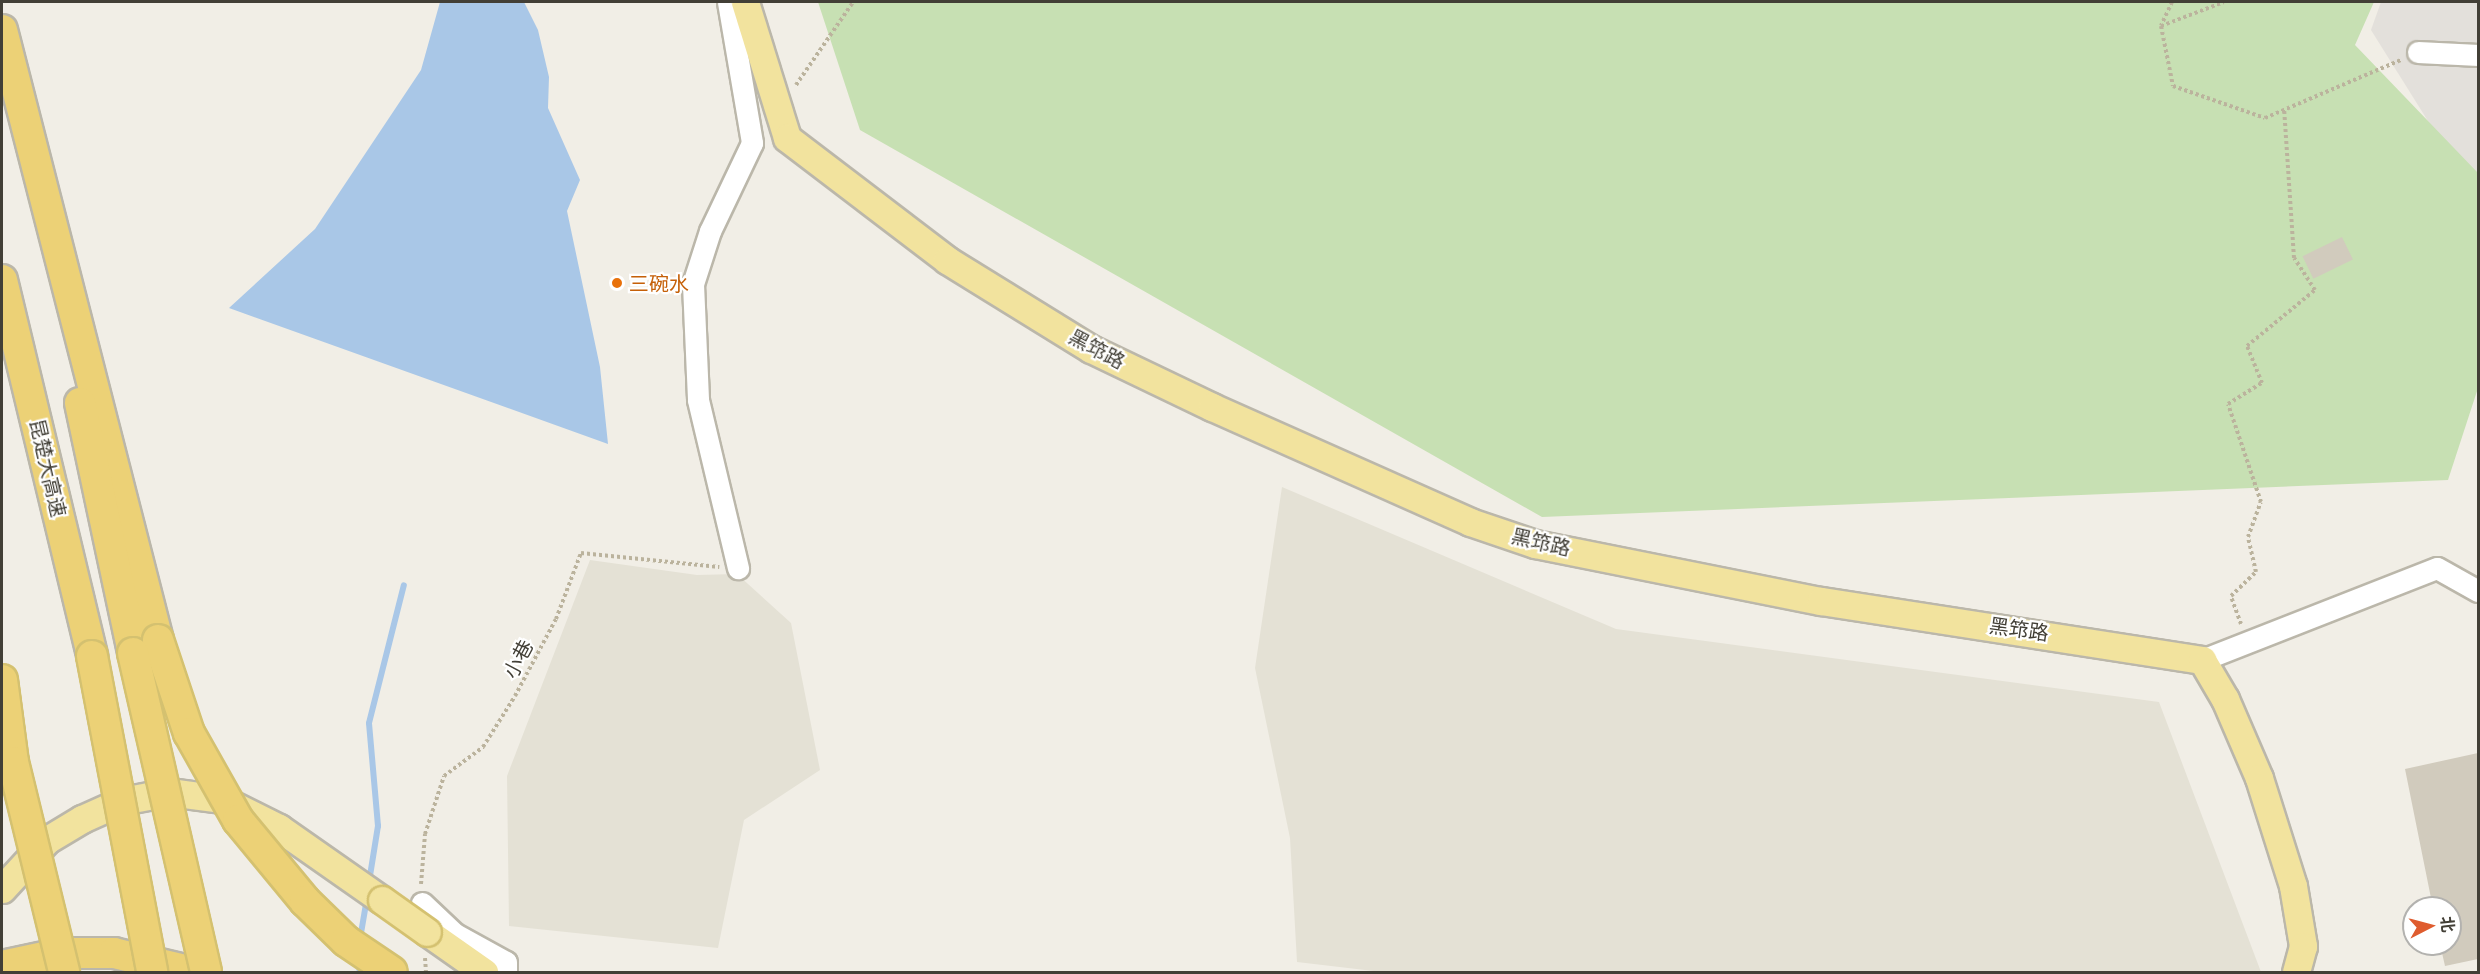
<!DOCTYPE html>
<html>
<head>
<meta charset="utf-8">
<style>
  body { margin:0 }
  #map { position:relative; width:2480px; height:974px; overflow:hidden; background:#f1eee6; font-family:Manrope,"Noto Sans SC",sans-serif }
  div>[style] { position:absolute }
  .residential>* { inset:0; background:#e4e1d5 }
  .industrial>* { inset:0; background:#e3e0db }
  .green>* { inset:0; background:#c7e0b3 }
  .water>* { inset:0; background:#a9c7e7 }
  .stream>* { height:6px; margin:-3px; padding:0 3px; transform-origin:3px; border-radius:3px; background:#a9c7e7 }
  .building>* { inset:0; background:#d1cbbd; transform-origin:0 0 }
  .path>* { height:4px; margin-top:-2px; transform-origin:0; background:repeating-linear-gradient(90deg,#bbb39d 0 3px,transparent 0 6px) }
  .roads { filter:drop-shadow(2px 0 #bbb7aa) drop-shadow(-2px 0 #bbb7aa) drop-shadow(0 2px #bbb7aa) drop-shadow(0 -2px #bbb7aa) }
  .minor>* { height:21px; margin:-10.5px; padding:0 10.5px; transform-origin:10.5px; border-radius:10.5px; background:#fff }
  .major>* { height:27px; margin:-13.5px; padding:0 13.5px; transform-origin:13.5px; border-radius:13.5px; background:#f2e39e }
  .highway>* { height:30px; margin:-15px; padding:0 15px; transform-origin:15px; border-radius:15px; background:#ecd176 }
  .bridges { filter:drop-shadow(2px 0 #d4c170) drop-shadow(-2px 0 #d4c170) drop-shadow(0 2px #d4c170) drop-shadow(0 -2px #d4c170) }
  .major-bridge>* { height:27px; margin:-13.5px; padding:0 13.5px; transform-origin:13.5px; border-radius:13.5px; background:#f2e39e }
  .highway-bridge>* { height:30px; margin:-15px; padding:0 15px; transform-origin:15px; border-radius:15px; background:#ecd176 }
  .dots>* { width:16px; height:16px; translate:-50% -50%; box-sizing:border-box; border:3px solid #fff; border-radius:50% }
  span { translate:-50% -50%; white-space:nowrap; text-align:center; line-height:1.15; -webkit-text-stroke:4.5px #fff; paint-order:stroke }
  .food-label { font-size:20px; color:#c56008 }
  .left { translate:0 -50%; text-align:left }
  .street-label { font-size:20px; color:#423f36 }
  .frame { position:absolute; inset:0; border:3px solid #423f36; pointer-events:none }
  .north { position:absolute; left:2402px; top:896px; width:60px; height:60px; box-sizing:border-box; background:#fff; border:2px solid #b3b2af; border-radius:50%; rotate:84deg; font-size:16px; font-weight:700; line-height:24px; text-align:center; color:#423f36 }
  .north::after { content:''; display:block; margin:auto; width:21px; height:27px; background:#df5c2e; clip-path:polygon(50% 0,100% 100%,50% 72%,0 100%) }
</style>
</head>
<body>
<div id="map">
  <div class="residential">
    <div style="clip-path:polygon(1282px 487px,1616px 629px,2159px 702px,2261px 972px,1382px 972px,1297px 962px,1290px 838px,1255px 668px)"></div>
    <div style="clip-path:polygon(590px 560px,697px 575px,737px 574px,791px 623px,820px 770px,744px 820px,718px 948px,509px 926px,507px 776px)"></div>
  </div>
  <div class="industrial">
    <div style="clip-path:polygon(2381px 2px,2478px 2px,2478px 201px,2371px 30px)"></div>
  </div>
  <div class="green">
    <div style="clip-path:polygon(818px 2px,2374px 2px,2355px 45px,2478px 173px,2478px 388px,2448px 480px,1542px 517px,860px 130px)"></div>
  </div>
  <div class="water">
    <div style="clip-path:polygon(440px 2px,524px 2px,538px 30px,549px 77px,548px 108px,580px 180px,567px 211px,600px 367px,608px 444px,229px 308px,315px 229px,421px 70px)"></div>
  </div>
  <div class="stream">
    <div style="left:369px;top:882px;width:57px;rotate:-80.9deg"></div>
    <div style="left:378px;top:826px;width:103px;rotate:-95deg"></div>
    <div style="left:369px;top:723px;width:142px;rotate:-75.8deg"></div>
    <div style="left:360px;top:939px;width:42px;rotate:-80.3deg"></div>
    <div style="left:358px;top:960px;width:12px;rotate:81deg"></div>
  </div>
  <div class="building">
    <div style="left:2342px;top:237px;width:25px;height:44px;rotate:64deg"></div>
    <div style="clip-path:polygon(2478px 753px,2478px 959px,2445px 966px,2440px 944px,2450px 944px,2450px 908px,2433px 908px,2405px 769px)"></div>
  </div>
  <div class="path">
    <div style="left:2172px;top:2px;width:26px;rotate:115deg"></div>
    <div style="left:2161px;top:26px;width:61px;rotate:78.7deg"></div>
    <div style="left:2173px;top:86px;width:97px;rotate:19.2deg"></div>
    <div style="left:2265px;top:118px;width:148px;rotate:-23.1deg"></div>
    <div style="left:2161px;top:26px;width:67px;rotate:-20.9deg"></div>
    <div style="left:796px;top:85px;width:101px;rotate:-55.5deg"></div>
    <div style="left:2241px;top:624px;width:30px;rotate:-110deg"></div>
    <div style="left:2231px;top:596px;width:35px;rotate:-44deg"></div>
    <div style="left:2256px;top:572px;width:36px;rotate:-103deg"></div>
    <div style="left:2248px;top:537px;width:37px;rotate:-70deg"></div>
    <div style="left:2261px;top:502px;width:103px;rotate:-108.6deg"></div>
    <div style="left:2228px;top:404px;width:40px;rotate:-32deg"></div>
    <div style="left:2262px;top:383px;width:40px;rotate:-112deg"></div>
    <div style="left:2247px;top:346px;width:88px;rotate:-39.5deg"></div>
    <div style="left:2315px;top:290px;width:38px;rotate:-123deg"></div>
    <div style="left:2294px;top:258px;width:149px;rotate:-93.8deg"></div>
    <div style="left:421px;top:884px;width:50px;rotate:-85.4deg"></div>
    <div style="left:425px;top:834px;width:61px;rotate:-71.9deg"></div>
    <div style="left:444px;top:776px;width:49px;rotate:-36.6deg"></div>
    <div style="left:483px;top:747px;width:60px;rotate:-57.9deg"></div>
    <div style="left:515px;top:696px;width:87px;rotate:-62deg"></div>
    <div style="left:556px;top:619px;width:71px;rotate:-69.3deg"></div>
    <div style="left:581px;top:553px;width:139px;rotate:5.8deg"></div>
    <div style="left:425px;top:958px;width:14px;rotate:86deg"></div>
  </div>
  <div class="roads">
    <div class="minor">
      <div style="left:728px;top:2px;width:143px;rotate:80.3deg"></div>
      <div style="left:752px;top:143px;width:98px;rotate:115.5deg"></div>
      <div style="left:710px;top:231px;width:56px;rotate:107.8deg"></div>
      <div style="left:693px;top:284px;width:116px;rotate:87.5deg"></div>
      <div style="left:698px;top:400px;width:173px;rotate:76.6deg"></div>
      <div style="left:2418px;top:52px;width:60px;rotate:2.9deg"></div>
      <div style="left:2202px;top:660px;width:252px;rotate:-21.4deg"></div>
      <div style="left:2437px;top:568px;width:47px;rotate:29.3deg"></div>
      <div style="left:422px;top:903px;width:45px;rotate:43.2deg"></div>
      <div style="left:455px;top:934px;width:58px;rotate:28.8deg"></div>
      <div style="left:506px;top:962px;width:10px;rotate:90deg"></div>
    </div>
    <div class="major">
      <div style="left:745px;top:2px;width:142px;rotate:72.8deg"></div>
      <div style="left:787px;top:138px;width:201px;rotate:37.3deg"></div>
      <div style="left:947px;top:260px;width:169px;rotate:31.7deg"></div>
      <div style="left:1091px;top:349px;width:134px;rotate:25.6deg"></div>
      <div style="left:1212px;top:407px;width:282px;rotate:24deg"></div>
      <div style="left:1470px;top:522px;width:69px;rotate:18.7deg"></div>
      <div style="left:1535px;top:544px;width:292px;rotate:11.3deg"></div>
      <div style="left:1821px;top:601px;width:386px;rotate:8.8deg"></div>
      <div style="left:2202px;top:660px;width:45px;rotate:59.5deg"></div>
      <div style="left:2225px;top:699px;width:86px;rotate:66.7deg"></div>
      <div style="left:2259px;top:778px;width:113px;rotate:72.5deg"></div>
      <div style="left:2293px;top:886px;width:61px;rotate:80.5deg"></div>
      <div style="left:2303px;top:946px;width:27px;rotate:105deg"></div>
      <div style="left:2px;top:889px;width:67px;rotate:-47.4deg"></div>
      <div style="left:47px;top:840px;width:41px;rotate:-31deg"></div>
      <div style="left:82px;top:819px;width:44px;rotate:-24.2deg"></div>
      <div style="left:122px;top:801px;width:48px;rotate:-10.8deg"></div>
      <div style="left:169px;top:792px;width:52px;rotate:7.7deg"></div>
      <div style="left:221px;top:799px;width:65px;rotate:26.6deg"></div>
      <div style="left:279px;top:828px;width:126px;rotate:35deg"></div>
      <div style="left:427px;top:932px;width:70px;rotate:35.1deg"></div>
    </div>
    <div class="highway">
      <div style="left:2px;top:30px;width:630px;rotate:75.65deg"></div>
      <div style="left:2px;top:280px;width:387px;rotate:76.5deg"></div>
      <div style="left:80px;top:403px;width:256px;rotate:78deg"></div>
      <div style="left:2px;top:966px;width:61px;rotate:-12.2deg"></div>
      <div style="left:62px;top:953px;width:52px"></div>
      <div style="left:114px;top:953px;width:81px;rotate:13.5deg"></div>
    </div>
  </div>
  <div class="bridges">
    <div class="major-bridge">
      <div style="left:382px;top:900px;width:55px;rotate:35.4deg"></div>
    </div>
    <div class="highway-bridge">
      <div style="left:158px;top:640px;width:98px;rotate:71.6deg"></div>
      <div style="left:189px;top:733px;width:100px;rotate:60.6deg"></div>
      <div style="left:238px;top:820px;width:105px;rotate:50.4deg"></div>
      <div style="left:305px;top:901px;width:57px;rotate:44.3deg"></div>
      <div style="left:346px;top:941px;width:55px;rotate:34deg"></div>
      <div style="left:133px;top:653px;width:327px;rotate:77.1deg"></div>
      <div style="left:92px;top:656px;width:322px;rotate:79.2deg"></div>
      <div style="left:2px;top:680px;width:83px;rotate:82.4deg"></div>
      <div style="left:13px;top:762px;width:216px;rotate:76.3deg"></div>
    </div>
  </div>
  <div class="dots">
    <div style="left:617px;top:283px;background:#e8710a"></div>
  </div>
  <div class="food-label">
    <span class="left" style="left:629px;top:283px">三碗水</span>
  </div>
  <div class="street-label">
    <span style="left:1097px;top:349px;rotate:28deg">黑筇路</span>
    <span style="left:48px;top:468px;rotate:77deg">昆楚大高速</span>
    <span style="left:1541px;top:542px;rotate:13deg">黑筇路</span>
    <span style="left:2019px;top:629px;rotate:8deg">黑筇路</span>
    <span style="left:518px;top:659px;rotate:-62deg">小巷</span>
  </div>
  <div class="frame"></div>
  <div class="north">北</div>
</div>
</body>
</html>
